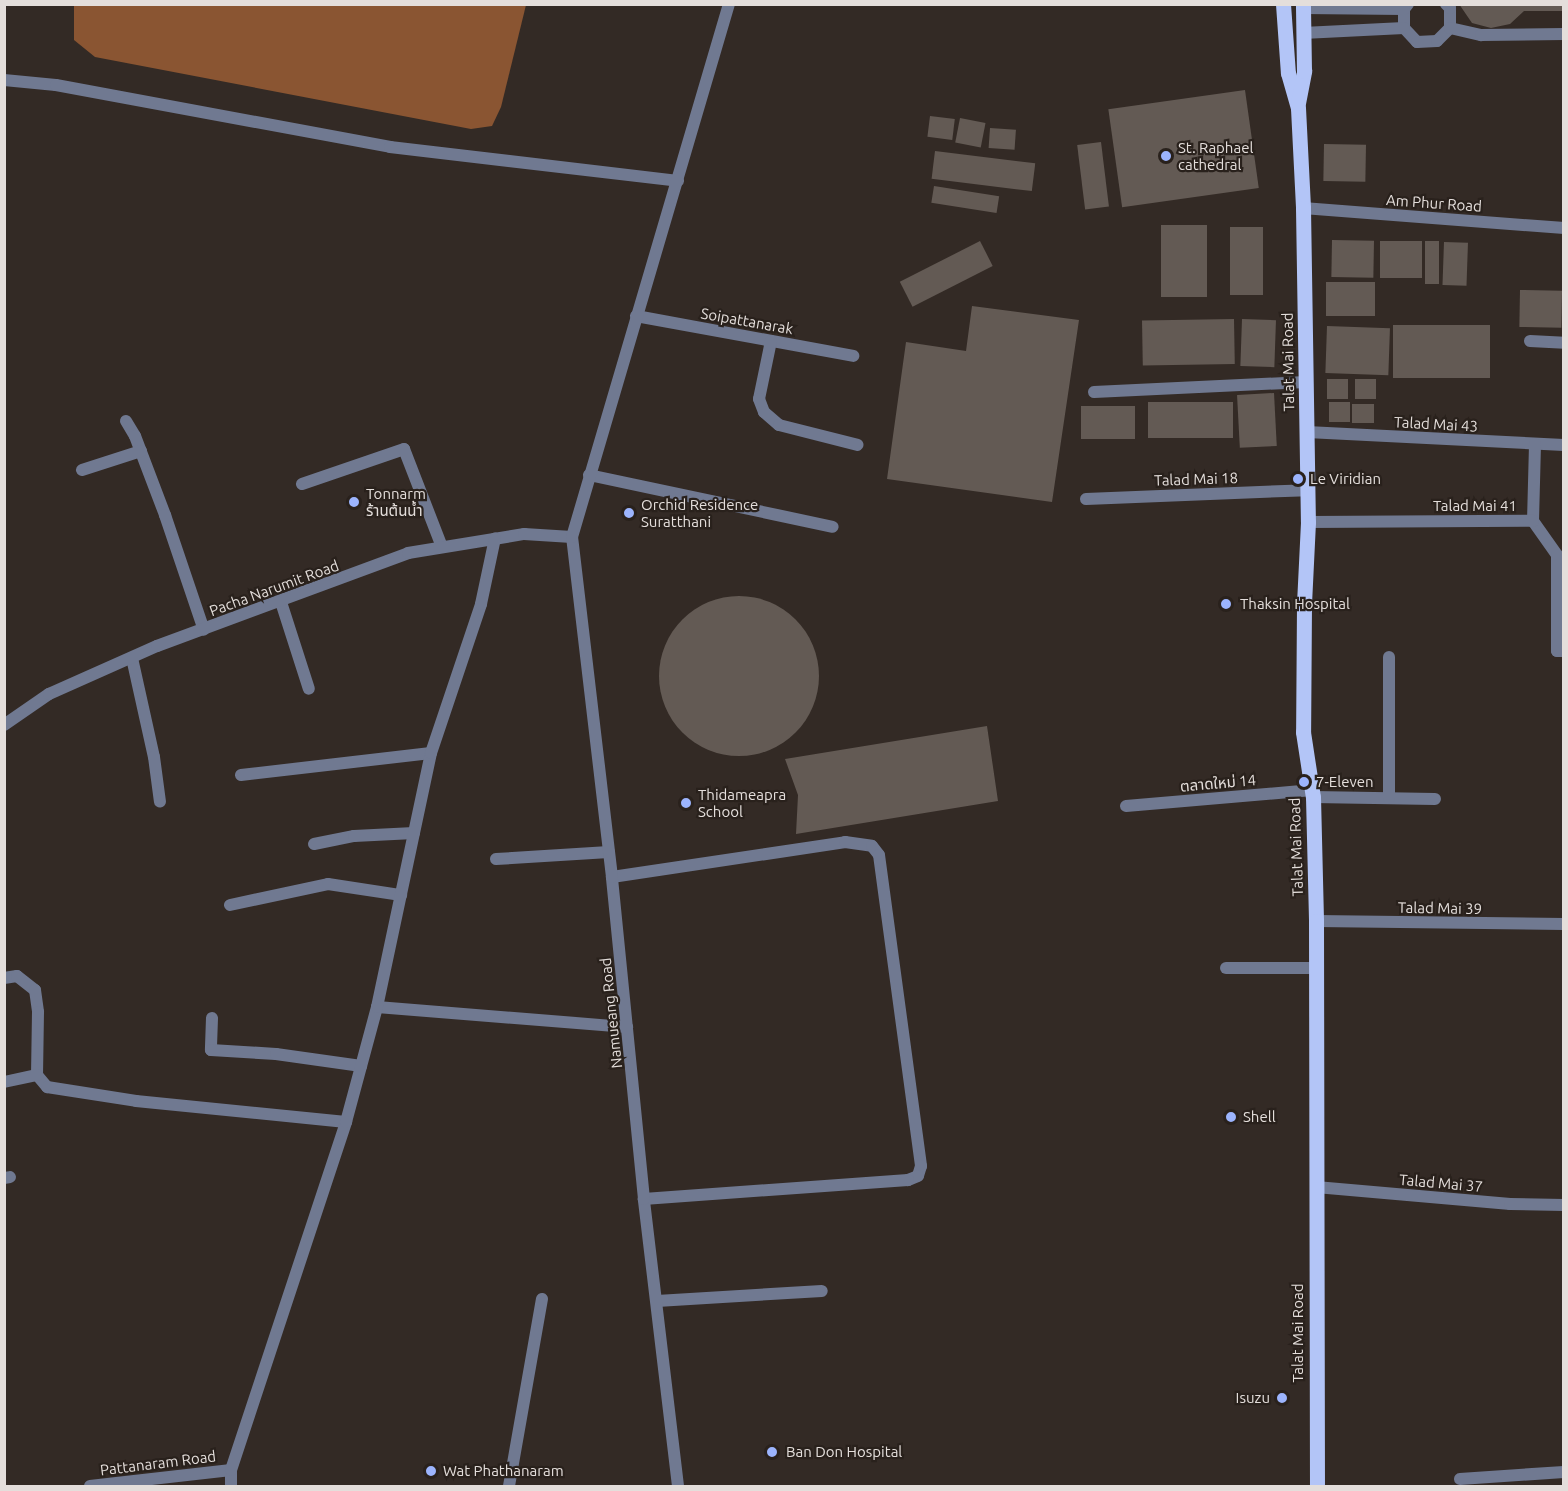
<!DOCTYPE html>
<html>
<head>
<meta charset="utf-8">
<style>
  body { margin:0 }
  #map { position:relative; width:1568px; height:1491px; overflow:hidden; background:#332a25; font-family:Ubuntu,"Noto Sans Thai",sans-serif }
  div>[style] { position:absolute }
  .forest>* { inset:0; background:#8a5532 }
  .building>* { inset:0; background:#635a54; transform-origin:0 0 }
  .round { border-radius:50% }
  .minor>* { height:12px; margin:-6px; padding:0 6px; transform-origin:6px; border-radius:6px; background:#707991 }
  .tertiary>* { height:12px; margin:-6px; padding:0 6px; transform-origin:6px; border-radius:6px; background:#707991 }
  .primary>* { height:15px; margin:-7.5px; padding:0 7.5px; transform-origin:7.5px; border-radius:7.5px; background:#b3c5f7 }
  .dots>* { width:16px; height:16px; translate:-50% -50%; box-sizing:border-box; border:3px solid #29211c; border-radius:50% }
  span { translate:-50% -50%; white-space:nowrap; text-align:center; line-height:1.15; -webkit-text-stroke:4.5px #29211c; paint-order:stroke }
  .poi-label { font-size:15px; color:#e4dedb }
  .left { translate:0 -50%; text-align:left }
  .right { translate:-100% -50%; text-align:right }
  .street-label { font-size:15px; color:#e4dedb }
  .frame { position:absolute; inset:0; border:6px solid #e4dedb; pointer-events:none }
</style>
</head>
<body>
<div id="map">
  <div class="forest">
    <div style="clip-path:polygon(74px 5px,74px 4px,526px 5px,501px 107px,492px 126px,471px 129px,95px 57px,74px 40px)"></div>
  </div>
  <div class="building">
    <div style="clip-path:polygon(1459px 4px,1564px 4px,1564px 11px,1524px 11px,1510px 24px,1491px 28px,1472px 23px)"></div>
    <div style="left:1245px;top:90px;width:99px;height:138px;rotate:82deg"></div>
    <div style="left:930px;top:116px;width:25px;height:21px;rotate:7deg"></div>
    <div style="left:960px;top:118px;width:26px;height:25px;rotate:11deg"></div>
    <div style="left:990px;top:128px;width:26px;height:20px;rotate:4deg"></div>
    <div style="left:1101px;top:142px;width:65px;height:24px;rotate:83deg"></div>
    <div style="left:1324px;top:144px;width:42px;height:37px;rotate:1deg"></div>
    <div style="left:935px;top:151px;width:101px;height:28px;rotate:7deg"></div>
    <div style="left:934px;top:186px;width:66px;height:17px;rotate:9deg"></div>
    <div style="left:1161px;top:225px;width:46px;height:72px"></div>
    <div style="left:1230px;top:227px;width:33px;height:68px"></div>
    <div style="left:1332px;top:240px;width:42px;height:37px;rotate:1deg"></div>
    <div style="left:980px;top:241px;width:28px;height:90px;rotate:63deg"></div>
    <div style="left:1380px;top:241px;width:42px;height:37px"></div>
    <div style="left:1425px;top:241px;width:14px;height:43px"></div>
    <div style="left:1444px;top:242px;width:24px;height:43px;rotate:2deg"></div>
    <div style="left:1326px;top:282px;width:49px;height:34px"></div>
    <div style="left:1520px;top:290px;width:42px;height:37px;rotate:1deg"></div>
    <div style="clip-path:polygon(972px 306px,1079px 320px,1052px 502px,887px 479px,906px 342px,966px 351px)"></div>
    <div style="left:1234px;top:319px;width:45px;height:92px;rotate:89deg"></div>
    <div style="left:1242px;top:319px;width:34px;height:47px;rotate:2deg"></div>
    <div style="left:1490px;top:325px;width:53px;height:97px;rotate:90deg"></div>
    <div style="left:1327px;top:326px;width:63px;height:47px;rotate:2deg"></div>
    <div style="left:1327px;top:379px;width:21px;height:20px"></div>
    <div style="left:1355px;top:379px;width:21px;height:20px"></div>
    <div style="left:1274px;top:393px;width:53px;height:37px;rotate:87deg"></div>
    <div style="left:1233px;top:402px;width:36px;height:85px;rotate:90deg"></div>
    <div style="left:1329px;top:402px;width:21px;height:20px"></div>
    <div style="left:1352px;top:404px;width:22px;height:19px"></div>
    <div style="left:1081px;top:406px;width:54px;height:33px"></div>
    <div class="round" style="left:659px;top:596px;width:160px;height:160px"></div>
    <div style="clip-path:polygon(987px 726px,998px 801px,796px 834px,798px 795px,785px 759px)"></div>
  </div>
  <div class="minor">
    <div style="left:1408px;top:4px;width:6px;rotate:129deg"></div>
    <div style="left:1404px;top:9px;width:19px;rotate:90deg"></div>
    <div style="left:1404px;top:28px;width:19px;rotate:47deg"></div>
    <div style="left:1417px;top:42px;width:20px;rotate:-3deg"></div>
    <div style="left:1437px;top:41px;width:18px;rotate:-45deg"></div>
    <div style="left:1450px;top:28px;width:20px;rotate:-90deg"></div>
    <div style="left:1450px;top:8px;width:6px;rotate:-135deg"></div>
    <div style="left:1303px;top:8px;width:101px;rotate:0.6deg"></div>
    <div style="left:1450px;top:28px;width:32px;rotate:13deg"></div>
    <div style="left:1481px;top:35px;width:83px;rotate:-0.7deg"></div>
    <div style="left:1303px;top:33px;width:101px;rotate:-2.8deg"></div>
    <div style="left:636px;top:316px;width:221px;rotate:10.4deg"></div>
    <div style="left:771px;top:341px;width:59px;rotate:101.7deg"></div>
    <div style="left:759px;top:399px;width:14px;rotate:69deg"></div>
    <div style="left:764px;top:412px;width:20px;rotate:41deg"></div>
    <div style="left:779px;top:425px;width:81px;rotate:14.2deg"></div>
    <div style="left:1530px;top:341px;width:34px;rotate:3deg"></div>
    <div style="left:1094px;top:392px;width:212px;rotate:-2.7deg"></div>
    <div style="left:126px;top:421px;width:17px;rotate:59deg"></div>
    <div style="left:135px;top:436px;width:85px;rotate:69.2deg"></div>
    <div style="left:165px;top:515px;width:121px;rotate:71.3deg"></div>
    <div style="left:1307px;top:432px;width:257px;rotate:2.9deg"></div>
    <div style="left:82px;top:470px;width:62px;rotate:-17.9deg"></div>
    <div style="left:589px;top:475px;width:249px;rotate:12deg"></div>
    <div style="left:302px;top:484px;width:108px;rotate:-18.9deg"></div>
    <div style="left:404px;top:449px;width:105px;rotate:68.8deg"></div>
    <div style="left:1086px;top:499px;width:221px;rotate:-2.3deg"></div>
    <div style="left:1533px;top:521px;width:42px;rotate:54.8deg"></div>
    <div style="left:1557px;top:555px;width:96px;rotate:90deg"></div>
    <div style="left:1557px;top:651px;width:7px"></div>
    <div style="left:1533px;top:521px;width:77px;rotate:-88.5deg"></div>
    <div style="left:1308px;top:522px;width:225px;rotate:-0.3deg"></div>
    <div style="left:281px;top:602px;width:91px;rotate:72.2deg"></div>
    <div style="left:132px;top:658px;width:101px;rotate:77.5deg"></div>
    <div style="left:154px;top:757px;width:45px;rotate:82.4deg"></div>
    <div style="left:4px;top:725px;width:55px;rotate:-34.6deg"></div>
    <div style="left:49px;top:694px;width:118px;rotate:-24deg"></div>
    <div style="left:157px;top:646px;width:268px;rotate:-20.3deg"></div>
    <div style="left:408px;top:553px;width:118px;rotate:-9.3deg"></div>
    <div style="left:524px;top:534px;width:48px;rotate:3.6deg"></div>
    <div style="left:241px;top:775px;width:191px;rotate:-6.6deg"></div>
    <div style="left:1313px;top:797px;width:122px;rotate:0.9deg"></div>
    <div style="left:1389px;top:798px;width:141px;rotate:-90deg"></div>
    <div style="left:1126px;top:806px;width:187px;rotate:-4.9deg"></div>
    <div style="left:314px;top:844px;width:41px;rotate:-11.3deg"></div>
    <div style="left:354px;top:836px;width:60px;rotate:-2.9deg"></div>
    <div style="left:496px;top:859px;width:113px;rotate:-3.5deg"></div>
    <div style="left:612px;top:877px;width:236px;rotate:-8.5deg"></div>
    <div style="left:845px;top:842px;width:27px;rotate:8deg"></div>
    <div style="left:872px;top:846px;width:11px;rotate:52deg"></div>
    <div style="left:879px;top:855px;width:314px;rotate:82.3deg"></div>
    <div style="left:921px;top:1166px;width:10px;rotate:107deg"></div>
    <div style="left:918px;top:1176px;width:11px;rotate:158deg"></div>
    <div style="left:908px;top:1180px;width:265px;rotate:175.9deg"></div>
    <div style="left:230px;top:905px;width:100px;rotate:-12.1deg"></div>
    <div style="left:328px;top:884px;width:74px;rotate:8.6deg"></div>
    <div style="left:1316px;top:921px;width:248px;rotate:0.7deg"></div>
    <div style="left:1226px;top:968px;width:90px"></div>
    <div style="left:4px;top:978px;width:13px;rotate:-9deg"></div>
    <div style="left:17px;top:976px;width:23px;rotate:38deg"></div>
    <div style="left:35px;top:990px;width:22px;rotate:82deg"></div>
    <div style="left:38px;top:1012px;width:63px;rotate:90.9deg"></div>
    <div style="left:37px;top:1075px;width:16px;rotate:50deg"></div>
    <div style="left:47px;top:1087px;width:90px;rotate:8.9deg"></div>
    <div style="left:136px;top:1101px;width:211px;rotate:5.7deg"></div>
    <div style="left:377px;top:1007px;width:251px;rotate:4.6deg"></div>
    <div style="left:212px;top:1018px;width:32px;rotate:92deg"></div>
    <div style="left:211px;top:1050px;width:65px;rotate:3.5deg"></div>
    <div style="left:276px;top:1054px;width:86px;rotate:8deg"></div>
    <div style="left:4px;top:1082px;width:34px;rotate:-12deg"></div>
    <div style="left:4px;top:1178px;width:6px;rotate:-9deg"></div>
    <div style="left:1316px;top:1187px;width:195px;rotate:5deg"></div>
    <div style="left:1510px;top:1204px;width:54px;rotate:1.1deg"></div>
    <div style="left:657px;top:1301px;width:165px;rotate:-3.5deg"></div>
    <div style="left:1460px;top:1479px;width:104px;rotate:-3.9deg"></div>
    <div style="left:90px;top:1486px;width:142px;rotate:-6.5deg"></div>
    <div style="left:231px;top:1486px;width:16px;rotate:-90deg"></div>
    <div style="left:231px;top:1470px;width:367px;rotate:-71.7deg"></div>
    <div style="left:346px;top:1122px;width:119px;rotate:-74.9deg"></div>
    <div style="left:377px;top:1007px;width:260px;rotate:-78deg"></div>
    <div style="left:431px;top:753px;width:157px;rotate:-71.4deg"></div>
    <div style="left:481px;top:604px;width:67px;rotate:-78deg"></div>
    <div style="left:509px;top:1486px;width:190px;rotate:-80deg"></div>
  </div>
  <div class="tertiary">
    <div style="left:4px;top:80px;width:52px;rotate:5.5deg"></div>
    <div style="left:56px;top:85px;width:340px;rotate:10.5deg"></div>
    <div style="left:390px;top:147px;width:290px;rotate:6.7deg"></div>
    <div style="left:1303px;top:208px;width:262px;rotate:4.4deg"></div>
    <div style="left:678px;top:1486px;width:289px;rotate:-96.8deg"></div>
    <div style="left:644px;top:1199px;width:324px;rotate:-95.7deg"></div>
    <div style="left:612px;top:877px;width:342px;rotate:-96.7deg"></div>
    <div style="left:572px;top:537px;width:556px;rotate:-73.59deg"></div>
  </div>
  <div class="primary">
    <div style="left:1283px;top:4px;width:69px;rotate:85.9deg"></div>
    <div style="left:1288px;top:73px;width:36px;rotate:74deg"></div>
    <div style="left:1298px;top:108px;width:100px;rotate:87.1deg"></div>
    <div style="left:1303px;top:208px;width:314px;rotate:89.1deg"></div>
    <div style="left:1308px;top:522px;width:82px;rotate:92.8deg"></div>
    <div style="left:1304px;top:604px;width:128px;rotate:90.4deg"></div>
    <div style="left:1303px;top:732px;width:66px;rotate:81.3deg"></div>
    <div style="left:1313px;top:797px;width:124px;rotate:88.6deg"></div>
    <div style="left:1316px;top:921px;width:565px;rotate:89.9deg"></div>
    <div style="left:1298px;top:103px;width:33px;rotate:-79deg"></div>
    <div style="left:1304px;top:71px;width:67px;rotate:-90.9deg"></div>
  </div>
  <div class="dots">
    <div style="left:1166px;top:156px;background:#9cb4fd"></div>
    <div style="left:1298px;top:479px;background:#9cb4fd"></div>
    <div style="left:354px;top:502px;background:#9cb4fd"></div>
    <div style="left:629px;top:513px;background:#9cb4fd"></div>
    <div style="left:1226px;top:604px;background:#9cb4fd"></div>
    <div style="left:1304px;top:782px;background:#9cb4fd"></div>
    <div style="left:686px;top:803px;background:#9cb4fd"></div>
    <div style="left:1231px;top:1117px;background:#9cb4fd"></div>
    <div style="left:1282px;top:1398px;background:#9cb4fd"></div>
    <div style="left:772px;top:1452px;background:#9cb4fd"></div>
    <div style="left:431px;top:1471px;background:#9cb4fd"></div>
  </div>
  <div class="poi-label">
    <span class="left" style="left:1178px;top:156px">St. Raphael<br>cathedral</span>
    <span class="left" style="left:1310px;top:479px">Le Viridian</span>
    <span class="left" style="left:366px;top:502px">Tonnarm<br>ร้านต้นน้ำ</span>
    <span class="left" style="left:641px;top:513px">Orchid Residence<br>Suratthani</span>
    <span class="left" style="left:1240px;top:604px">Thaksin Hospital</span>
    <span class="left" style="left:1316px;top:782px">7-Eleven</span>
    <span class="left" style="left:698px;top:803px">Thidameapra<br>School</span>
    <span class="left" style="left:1243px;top:1117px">Shell</span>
    <span class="right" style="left:1270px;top:1398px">Isuzu</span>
    <span class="left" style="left:786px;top:1452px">Ban Don Hospital</span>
    <span class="left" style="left:443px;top:1471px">Wat Phathanaram</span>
  </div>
  <div class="street-label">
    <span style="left:1434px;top:203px;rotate:4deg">Am Phur Road</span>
    <span style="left:747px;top:321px;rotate:10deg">Soipattanarak</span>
    <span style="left:1288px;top:362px;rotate:-91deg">Talat Mai Road</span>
    <span style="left:1436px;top:424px;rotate:3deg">Talad Mai 43</span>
    <span style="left:1196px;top:479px;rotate:-2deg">Talad Mai 18</span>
    <span style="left:1475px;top:506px">Talad Mai 41</span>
    <span style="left:274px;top:588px;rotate:-20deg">Pacha Narumit Road</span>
    <span style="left:1218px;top:783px;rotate:-5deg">ตลาดใหม่ 14</span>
    <span style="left:1296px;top:847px;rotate:-92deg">Talat Mai Road</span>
    <span style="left:1440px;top:908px;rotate:1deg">Talad Mai 39</span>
    <span style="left:611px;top:1013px;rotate:-96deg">Namueang Road</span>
    <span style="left:1441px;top:1183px;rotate:5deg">Talad Mai 37</span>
    <span style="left:1298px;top:1333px;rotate:-90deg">Talat Mai Road</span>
    <span style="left:158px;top:1463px;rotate:-7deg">Pattanaram Road</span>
  </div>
  <div class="frame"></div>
</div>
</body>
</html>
